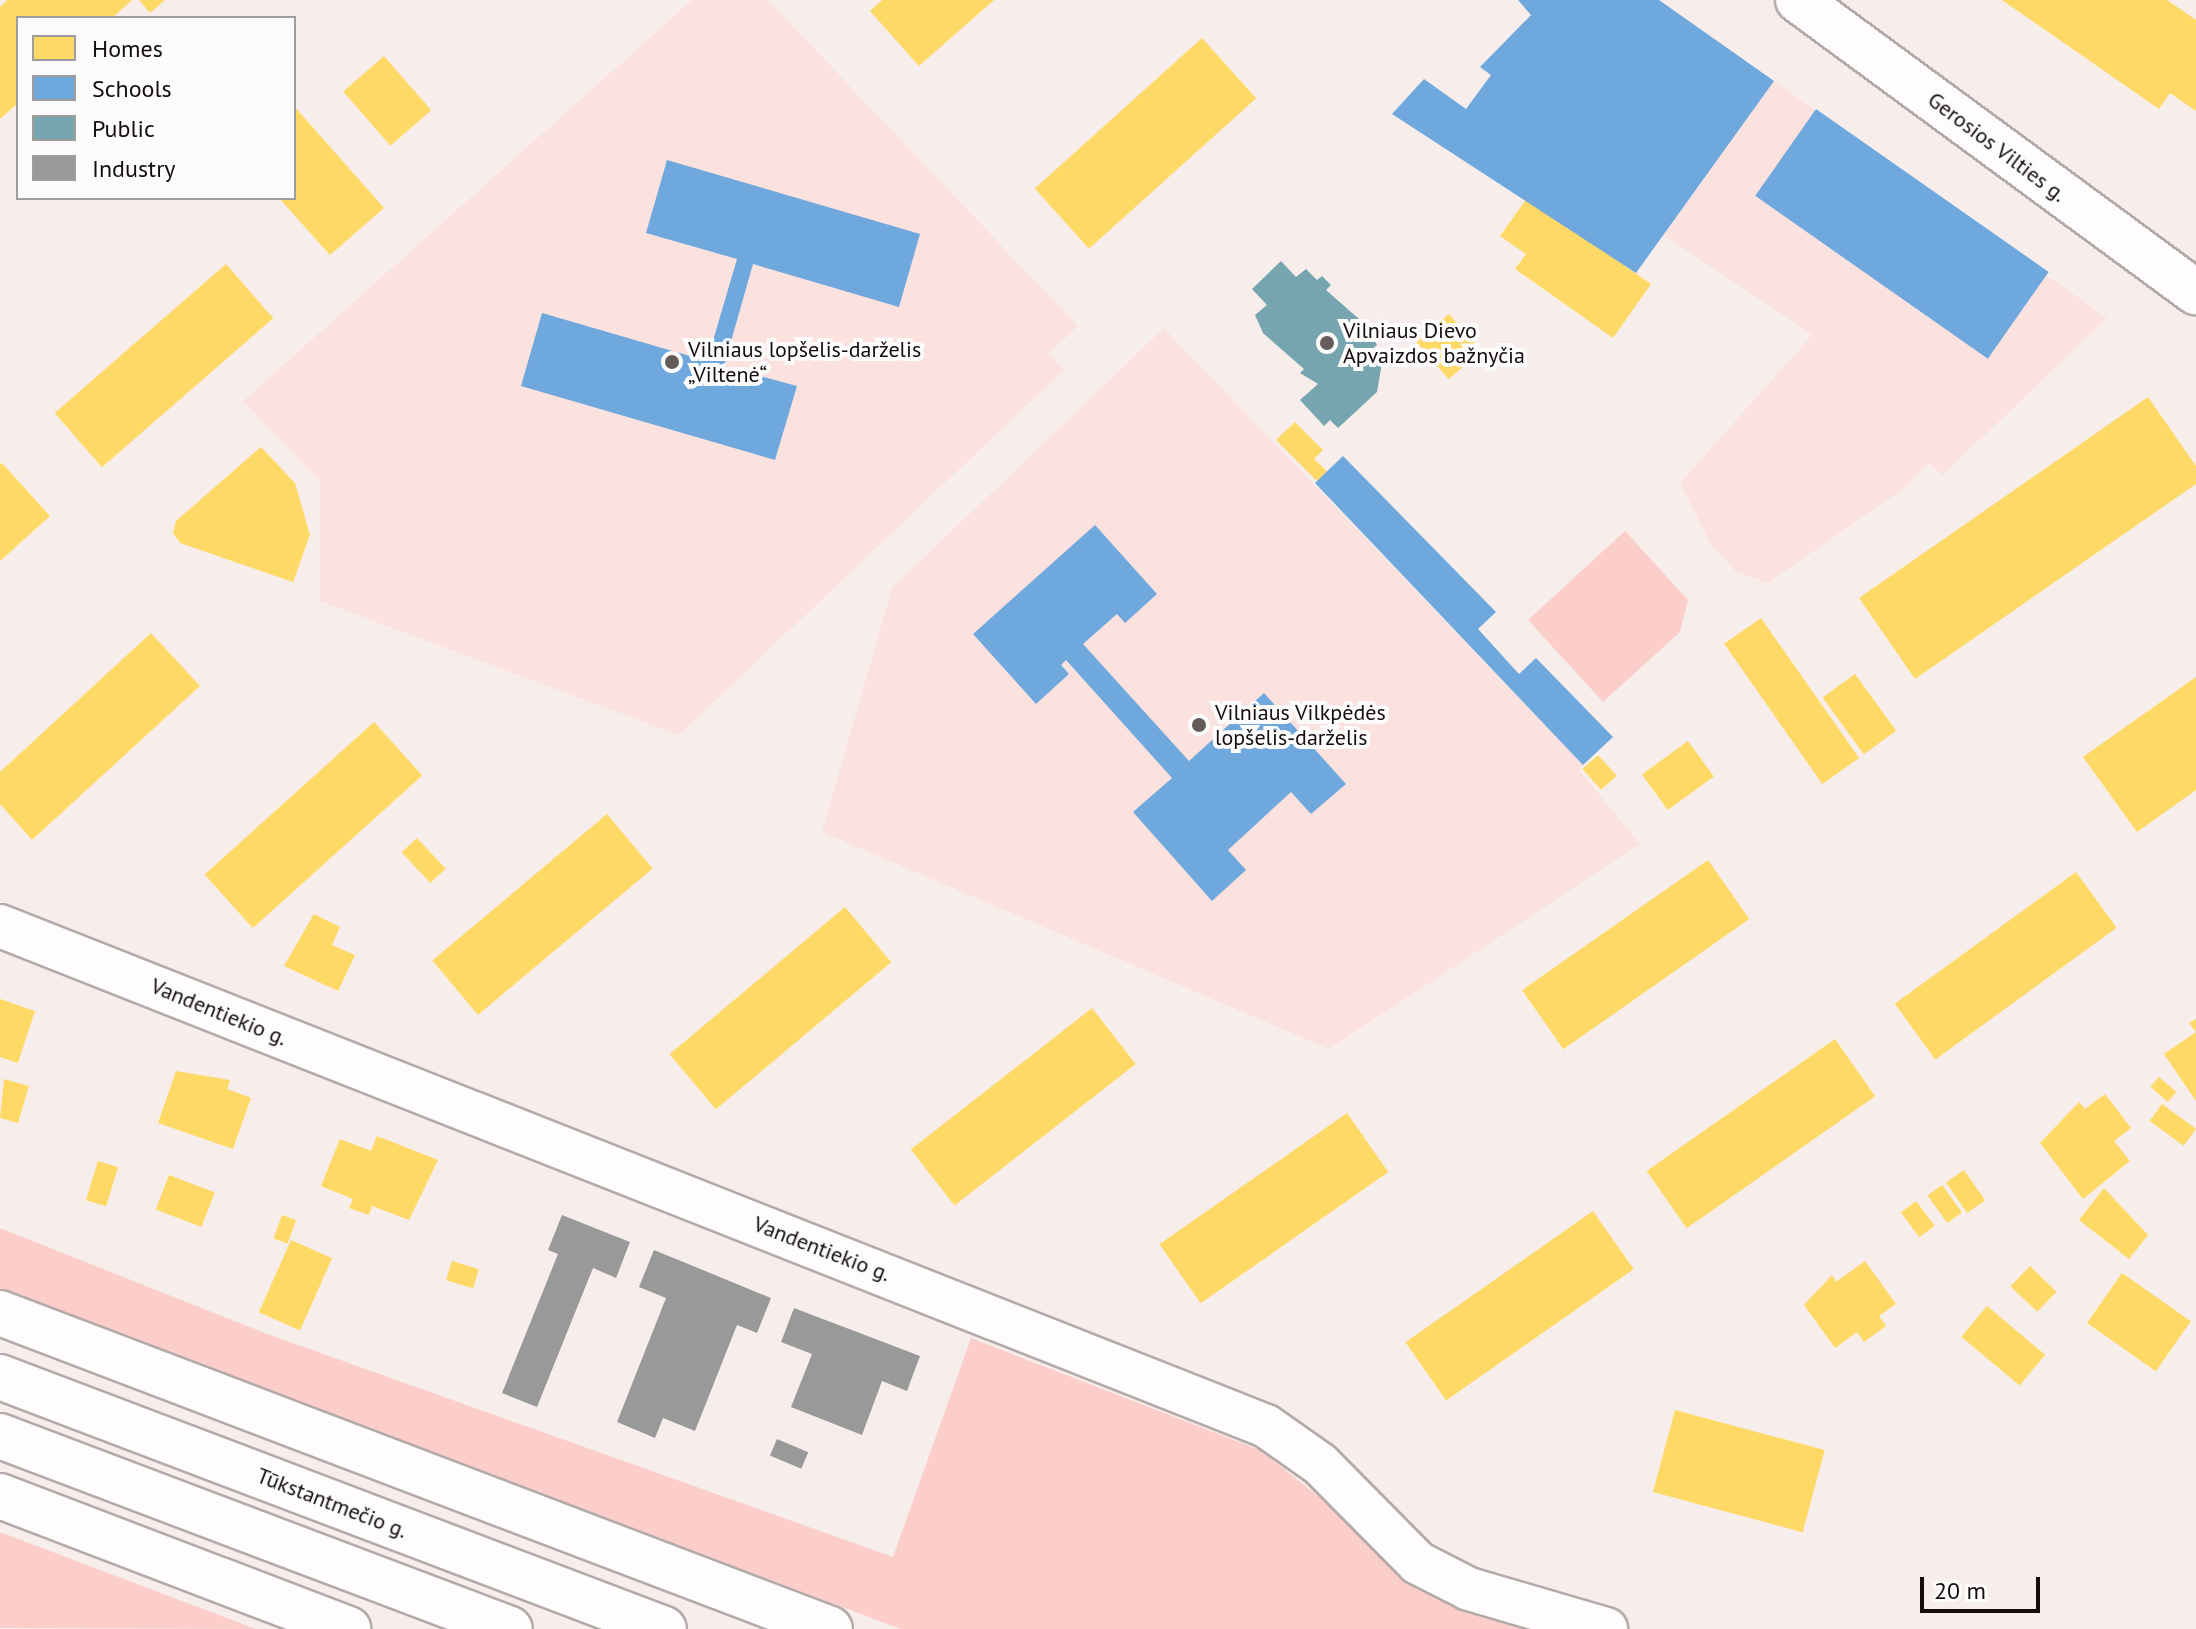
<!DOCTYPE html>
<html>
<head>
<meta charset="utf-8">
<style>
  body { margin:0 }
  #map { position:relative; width:2196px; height:1629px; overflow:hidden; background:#f7eeec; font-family:"PT Sans",sans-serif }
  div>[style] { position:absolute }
  .built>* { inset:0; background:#fbe2df }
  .green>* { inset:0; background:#fbceca }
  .homes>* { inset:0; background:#ffd966; transform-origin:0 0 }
  .schools>* { inset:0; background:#6fa8dc; transform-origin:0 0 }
  .public>* { inset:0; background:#76a5af }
  .industry>* { inset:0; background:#999; transform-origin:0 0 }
  .roads { filter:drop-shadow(2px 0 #b3aaa9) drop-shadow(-2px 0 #b3aaa9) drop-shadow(0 2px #b3aaa9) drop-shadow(0 -2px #b3aaa9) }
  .minor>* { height:42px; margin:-21px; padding:0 21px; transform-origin:21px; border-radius:21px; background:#fefcfc }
  .secondary>* { height:44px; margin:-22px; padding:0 22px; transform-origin:22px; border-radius:22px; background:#fefcfc }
  .trunk>* { height:44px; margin:-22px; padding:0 22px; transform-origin:22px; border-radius:22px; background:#fefcfc }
  .dots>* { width:22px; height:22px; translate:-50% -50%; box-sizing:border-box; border:4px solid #fcfcfc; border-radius:50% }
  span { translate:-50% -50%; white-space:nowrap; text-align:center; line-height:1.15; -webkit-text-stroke:8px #fcfcfc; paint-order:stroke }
  .street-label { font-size:22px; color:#150c0c }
  .poi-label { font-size:22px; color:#150c0c }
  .left { translate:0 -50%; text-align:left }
  .legend { position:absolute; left:16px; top:16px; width:280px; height:184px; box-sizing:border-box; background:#fcfcfc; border:2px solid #a09c9c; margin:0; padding:10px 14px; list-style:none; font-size:24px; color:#150c0c }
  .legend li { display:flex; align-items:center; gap:16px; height:40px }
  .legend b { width:40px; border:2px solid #a09c9c }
  .scale { position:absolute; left:1920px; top:1577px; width:120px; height:36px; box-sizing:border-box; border:4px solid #150c0c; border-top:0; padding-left:10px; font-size:24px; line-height:28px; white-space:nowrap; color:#150c0c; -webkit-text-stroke:6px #fcfcfc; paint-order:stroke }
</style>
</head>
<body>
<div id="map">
  <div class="built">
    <div style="clip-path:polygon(692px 0,768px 0,1078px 326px,1049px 354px,1064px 370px,679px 735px,320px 601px,320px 481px,243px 401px)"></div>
    <div style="clip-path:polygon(1774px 81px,2107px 318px,1943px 475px,1928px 462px,1907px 486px,1768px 583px,1735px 571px,1712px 546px,1680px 483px,1812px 335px,1664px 235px)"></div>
    <div style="clip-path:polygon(1164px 328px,1583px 765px,1579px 770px,1640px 844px,1329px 1049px,822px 832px,892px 588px)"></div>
  </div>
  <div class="green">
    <div style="clip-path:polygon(1625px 531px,1688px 600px,1680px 632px,1603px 702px,1528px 620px)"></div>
    <div style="clip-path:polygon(0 1228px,262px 1332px,893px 1557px,971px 1338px,1260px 1450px,1382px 1547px,1576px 1629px,901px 1629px,0 1292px)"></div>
    <div style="clip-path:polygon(0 1532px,256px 1629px,0 1628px)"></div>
  </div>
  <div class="homes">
    <div style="clip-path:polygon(7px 0,132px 0,112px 18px,18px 18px,18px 103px,0 119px,0 7px)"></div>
    <div style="clip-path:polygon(139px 0,165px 0,150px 13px)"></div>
    <div style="clip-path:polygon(882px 0,994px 0,919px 66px,870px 11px)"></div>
    <div style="clip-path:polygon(2002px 0,2167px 0,2196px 20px,2196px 111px,2170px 93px,2159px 109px)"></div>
    <div style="left:1202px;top:38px;width:81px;height:225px;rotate:48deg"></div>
    <div style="left:384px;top:56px;width:72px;height:54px;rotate:49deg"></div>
    <div style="clip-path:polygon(294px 106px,384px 208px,330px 255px,279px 198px,294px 198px)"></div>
    <div style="clip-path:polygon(1527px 198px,1651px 284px,1613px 338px,1515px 269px,1526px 254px,1500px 236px)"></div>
    <div style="left:226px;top:264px;width:72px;height:227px;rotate:49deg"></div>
    <div style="left:1449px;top:314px;width:49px;height:43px;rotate:49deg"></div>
    <div style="clip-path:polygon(2148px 397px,2196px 466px,2196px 484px,1915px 679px,1859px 598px)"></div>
    <div style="clip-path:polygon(1295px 422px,1323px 450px,1314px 459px,1327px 471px,1317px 481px,1276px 440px)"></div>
    <div style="clip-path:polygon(261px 447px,295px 483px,310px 535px,293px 582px,180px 543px,173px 533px,176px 521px)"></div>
    <div style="clip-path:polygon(2px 463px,50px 516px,0 561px,0 464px)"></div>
    <div style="left:1761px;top:618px;width:171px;height:45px;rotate:55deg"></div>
    <div style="clip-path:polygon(151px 633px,200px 686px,32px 840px,0 804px,0 772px)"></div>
    <div style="left:1855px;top:674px;width:70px;height:40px;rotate:54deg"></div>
    <div style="clip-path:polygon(2196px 677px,2196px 790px,2137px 832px,2083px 757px)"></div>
    <div style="left:374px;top:722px;width:72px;height:228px;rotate:48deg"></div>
    <div style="left:1688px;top:741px;width:44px;height:57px;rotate:54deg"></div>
    <div style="left:1598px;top:755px;width:28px;height:21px;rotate:48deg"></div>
    <div style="left:607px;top:814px;width:71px;height:228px;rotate:50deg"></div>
    <div style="left:417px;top:838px;width:42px;height:21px;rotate:47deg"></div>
    <div style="left:1708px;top:860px;width:72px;height:227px;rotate:55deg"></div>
    <div style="left:2076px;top:872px;width:69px;height:224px;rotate:54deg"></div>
    <div style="left:845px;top:907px;width:72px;height:229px;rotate:50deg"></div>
    <div style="clip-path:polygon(314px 914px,340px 927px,332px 945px,355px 955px,338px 991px,284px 966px)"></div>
    <div style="clip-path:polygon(0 999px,35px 1011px,18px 1063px,0 1057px)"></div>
    <div style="left:1092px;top:1008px;width:71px;height:230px;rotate:52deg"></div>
    <div style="clip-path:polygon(2196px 1019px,2196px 1101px,2164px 1054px,2196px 1032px,2189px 1023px)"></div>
    <div style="left:1835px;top:1039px;width:70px;height:230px;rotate:55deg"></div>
    <div style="clip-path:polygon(176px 1071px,230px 1080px,227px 1089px,251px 1098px,233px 1149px,158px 1123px)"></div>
    <div style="left:2159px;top:1077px;width:23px;height:13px;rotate:41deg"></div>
    <div style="clip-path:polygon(4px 1079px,29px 1086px,18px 1123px,0 1118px)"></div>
    <div style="clip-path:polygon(2105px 1094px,2131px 1128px,2114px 1141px,2130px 1161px,2083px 1199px,2040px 1143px,2079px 1102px,2085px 1109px)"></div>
    <div style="left:2162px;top:1104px;width:42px;height:21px;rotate:36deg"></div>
    <div style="left:1347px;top:1113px;width:72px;height:229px;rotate:55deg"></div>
    <div style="clip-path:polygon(377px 1136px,438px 1160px,409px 1220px,372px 1206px,369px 1215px,349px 1208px,353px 1199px,321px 1186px,340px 1139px,371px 1151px)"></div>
    <div style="left:98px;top:1161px;width:21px;height:41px;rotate:17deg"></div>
    <div style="left:1964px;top:1170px;width:37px;height:22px;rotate:55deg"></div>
    <div style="left:169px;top:1175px;width:49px;height:37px;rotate:21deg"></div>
    <div style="left:1942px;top:1185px;width:34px;height:18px;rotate:54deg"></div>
    <div style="clip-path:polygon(2104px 1188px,2148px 1235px,2129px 1259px,2079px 1220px)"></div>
    <div style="left:1916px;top:1201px;width:31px;height:19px;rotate:53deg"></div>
    <div style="left:1593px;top:1211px;width:71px;height:229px;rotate:55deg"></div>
    <div style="left:282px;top:1215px;width:15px;height:25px;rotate:20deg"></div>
    <div style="left:291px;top:1240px;width:45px;height:79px;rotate:24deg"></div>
    <div style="left:452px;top:1261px;width:28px;height:20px;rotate:17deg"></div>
    <div style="clip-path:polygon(1865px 1261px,1896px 1304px,1879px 1316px,1886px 1326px,1864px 1342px,1857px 1332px,1835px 1348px,1804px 1305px,1832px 1275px,1836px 1282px)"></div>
    <div style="left:2030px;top:1266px;width:37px;height:28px;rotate:44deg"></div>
    <div style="left:2122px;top:1273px;width:84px;height:61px;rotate:35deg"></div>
    <div style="left:1987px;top:1306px;width:76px;height:40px;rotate:40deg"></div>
    <div style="left:1675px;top:1410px;width:155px;height:85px;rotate:15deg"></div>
  </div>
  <div class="schools">
    <div style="clip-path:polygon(1518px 0,1659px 0,1774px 81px,1636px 273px,1392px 114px,1424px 79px,1466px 109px,1491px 75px,1480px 67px,1531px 15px)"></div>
    <div style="left:1816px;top:109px;width:284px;height:106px;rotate:35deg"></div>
    <div style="clip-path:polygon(667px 160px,920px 234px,899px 307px,753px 264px,724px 366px,797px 386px,775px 460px,521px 386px,542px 313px,707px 361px,737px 259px,646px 233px)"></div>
    <div style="clip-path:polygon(1343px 456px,1496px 612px,1478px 629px,1519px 674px,1536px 658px,1613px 737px,1583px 765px,1315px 483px)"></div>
    <div style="clip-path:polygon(1095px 525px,1157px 594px,1125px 623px,1117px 614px,1083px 644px,1189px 761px,1264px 693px,1346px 784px,1311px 814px,1291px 792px,1228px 850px,1246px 870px,1212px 901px,1133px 812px,1172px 778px,1066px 660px,1061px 665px,1069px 674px,1036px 704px,973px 634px)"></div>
  </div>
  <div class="public">
    <div style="clip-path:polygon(1281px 261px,1296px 277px,1306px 269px,1317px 280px,1322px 276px,1331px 285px,1326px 290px,1367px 326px,1377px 345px,1370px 351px,1382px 363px,1377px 392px,1338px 428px,1330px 420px,1324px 426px,1300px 400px,1318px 384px,1300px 373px,1304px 369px,1263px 333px,1255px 315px,1267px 305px,1252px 289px)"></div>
  </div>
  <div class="industry">
    <div style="clip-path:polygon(562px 1215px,630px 1242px,616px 1278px,593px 1268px,537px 1407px,502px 1393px,558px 1254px,548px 1250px)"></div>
    <div style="clip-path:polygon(654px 1250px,771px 1298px,757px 1333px,737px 1325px,695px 1431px,663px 1418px,655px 1438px,617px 1422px,666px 1298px,639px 1287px)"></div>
    <div style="clip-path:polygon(794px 1308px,920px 1356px,907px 1391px,882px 1381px,862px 1435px,791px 1407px,812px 1354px,781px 1342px)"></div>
    <div style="left:777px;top:1439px;width:34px;height:18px;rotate:23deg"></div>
  </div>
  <div class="roads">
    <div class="minor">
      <div style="left:0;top:926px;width:1361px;rotate:21.55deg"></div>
      <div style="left:1266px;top:1426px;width:66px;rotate:35.1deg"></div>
      <div style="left:1320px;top:1464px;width:139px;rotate:45.3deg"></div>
      <div style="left:1418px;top:1563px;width:57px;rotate:27deg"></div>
      <div style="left:1469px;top:1589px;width:143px;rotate:16.3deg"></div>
    </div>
    <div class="secondary">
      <div style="left:1798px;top:0;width:494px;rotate:36.3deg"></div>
    </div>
    <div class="trunk">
      <div style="left:0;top:1313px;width:888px;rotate:20.84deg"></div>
      <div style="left:0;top:1377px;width:710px;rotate:20.78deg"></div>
      <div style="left:0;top:1436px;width:545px;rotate:20.73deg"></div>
      <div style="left:0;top:1496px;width:373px;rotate:20.9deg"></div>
    </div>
  </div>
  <div class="dots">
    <div style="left:1327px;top:343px;background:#645b5a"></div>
    <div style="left:672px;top:362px;background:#645b5a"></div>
    <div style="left:1199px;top:725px;background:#645b5a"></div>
  </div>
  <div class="street-label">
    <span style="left:1997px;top:147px;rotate:37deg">Gerosios Vilties g.</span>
    <span style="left:219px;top:1012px;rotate:22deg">Vandentiekio g.</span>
    <span style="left:822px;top:1249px;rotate:21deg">Vandentiekio g.</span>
    <span style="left:332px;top:1503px;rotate:21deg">Tūkstantmečio g.</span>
  </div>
  <div class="poi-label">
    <span class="left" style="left:1343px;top:343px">Vilniaus Dievo<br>Apvaizdos bažnyčia</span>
    <span class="left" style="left:688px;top:362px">Vilniaus lopšelis-darželis<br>„Viltenė“</span>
    <span class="left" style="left:1215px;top:725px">Vilniaus Vilkpėdės<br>lopšelis-darželis</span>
  </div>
  <ul class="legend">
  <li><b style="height:22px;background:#ffd966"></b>Homes</li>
  <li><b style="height:22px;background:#6fa8dc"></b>Schools</li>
  <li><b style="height:22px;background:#76a5af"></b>Public</li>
  <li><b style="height:22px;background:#999"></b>Industry</li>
  </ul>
  <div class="scale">20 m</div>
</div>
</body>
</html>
